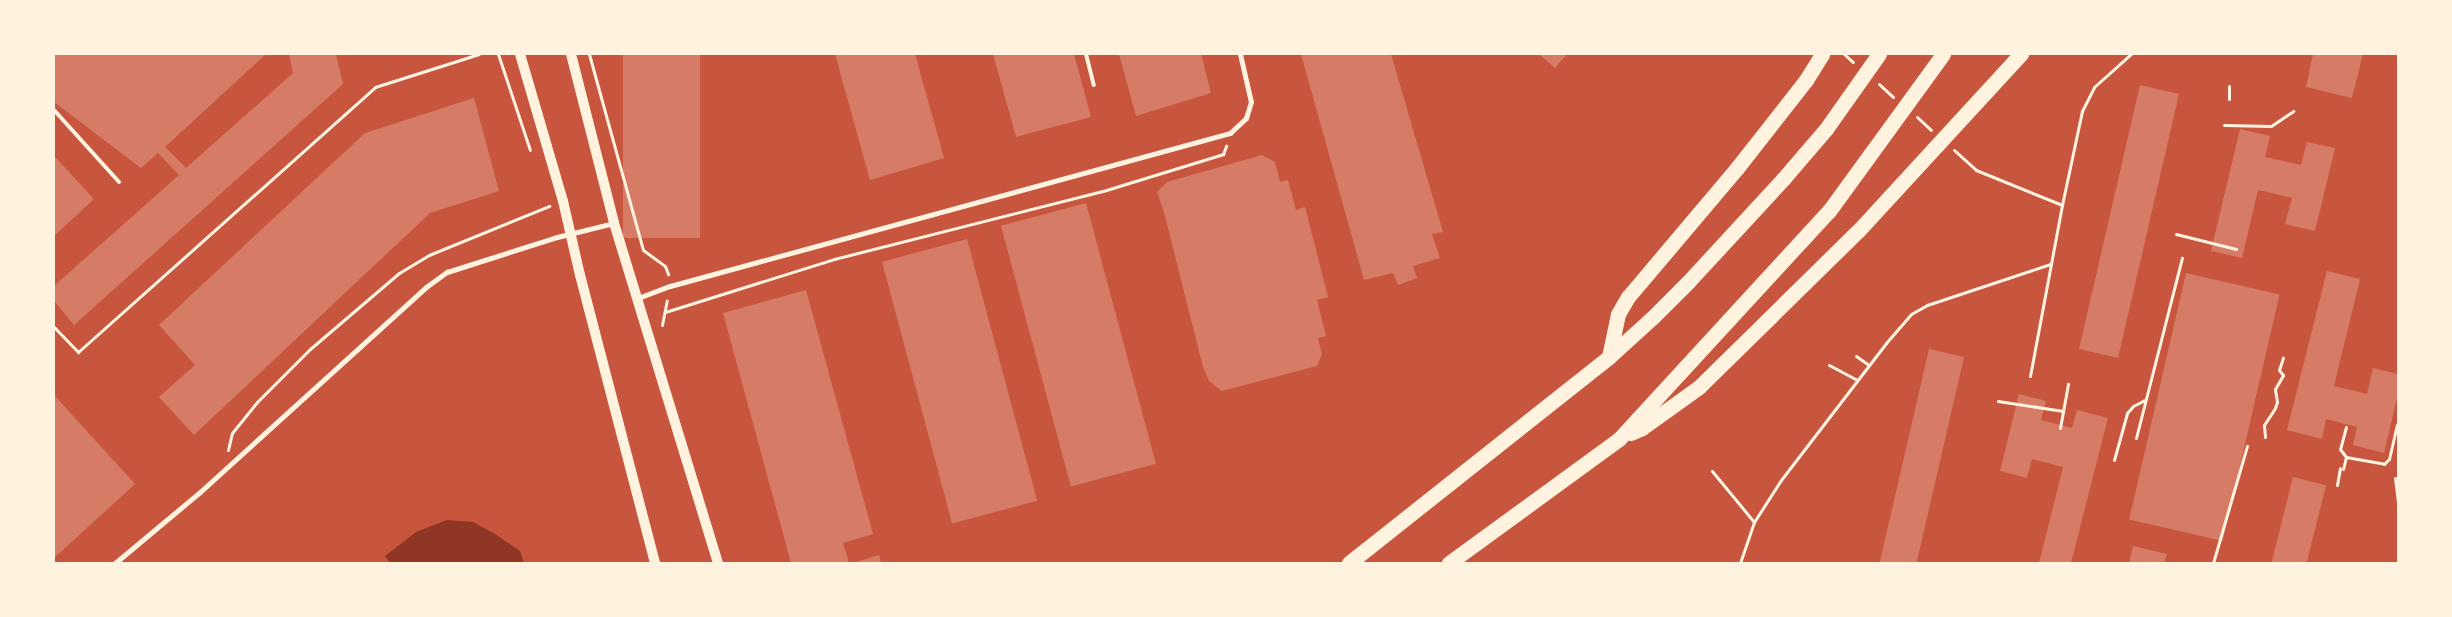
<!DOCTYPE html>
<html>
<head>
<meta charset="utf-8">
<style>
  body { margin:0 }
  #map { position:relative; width:2452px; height:617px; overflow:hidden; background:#c8553d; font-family:"PT Sans Narrow",sans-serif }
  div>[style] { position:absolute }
  .water>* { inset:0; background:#8f3625 }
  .building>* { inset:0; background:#d67c66; transform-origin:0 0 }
  .path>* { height:3px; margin:-1.5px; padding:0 1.5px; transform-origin:1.5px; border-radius:1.5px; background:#fff3e0 }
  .service>* { height:4px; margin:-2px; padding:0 2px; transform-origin:2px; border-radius:2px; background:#fff3e0 }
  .minor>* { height:5px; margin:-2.5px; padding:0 2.5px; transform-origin:2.5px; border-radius:2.5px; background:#fff3e0 }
  .secondary>* { height:10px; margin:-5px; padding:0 5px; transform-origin:5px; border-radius:5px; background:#fff3e0 }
  .motorway>* { height:15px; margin:-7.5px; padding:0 7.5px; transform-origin:7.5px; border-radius:7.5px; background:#fff3e0 }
  span { translate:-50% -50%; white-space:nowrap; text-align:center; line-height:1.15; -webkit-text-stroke:5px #fff3e0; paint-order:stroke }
  .frame { position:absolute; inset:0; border:55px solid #fff3e0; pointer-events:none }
</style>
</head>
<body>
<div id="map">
  <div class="water">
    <div style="clip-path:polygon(447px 520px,473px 522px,495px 534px,520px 551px,524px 563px,390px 563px,385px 556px,416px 532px)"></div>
  </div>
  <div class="building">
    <div style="clip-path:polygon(54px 54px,266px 54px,165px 147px,186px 168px,293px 73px,289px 54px,336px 54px,343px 84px,74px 325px,54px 301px,54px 286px,179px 175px,158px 153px,141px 168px,54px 102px)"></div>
    <div style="left:623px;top:54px;width:77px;height:184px"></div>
    <div style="clip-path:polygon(835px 54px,915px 54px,944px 158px,870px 180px)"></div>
    <div style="clip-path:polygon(993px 54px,1074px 54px,1091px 117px,1016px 137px)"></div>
    <div style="clip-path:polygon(1119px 54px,1201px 54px,1211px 93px,1136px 116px)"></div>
    <div style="clip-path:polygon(1301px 54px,1391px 54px,1443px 232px,1432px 234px,1440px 258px,1413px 266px,1417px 278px,1398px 285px,1393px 273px,1364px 280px)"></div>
    <div style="clip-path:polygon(1539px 54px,1567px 54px,1555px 68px)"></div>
    <div style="clip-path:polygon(2313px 54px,2363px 54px,2352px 98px,2306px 87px)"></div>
    <div style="left:2140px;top:85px;width:40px;height:271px;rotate:13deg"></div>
    <div style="clip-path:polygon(474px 98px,499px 191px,430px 213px,194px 435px,159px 397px,195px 365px,159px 325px,365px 133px)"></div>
    <div style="clip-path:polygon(2240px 129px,2270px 136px,2265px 157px,2301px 165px,2307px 142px,2335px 148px,2315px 231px,2285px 224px,2292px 198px,2258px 190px,2242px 258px,2211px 251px)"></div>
    <div style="clip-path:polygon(1262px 155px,1275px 162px,1280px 182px,1288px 180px,1296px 210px,1305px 207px,1328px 297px,1317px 300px,1326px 336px,1318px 338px,1322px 354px,1317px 366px,1222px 391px,1209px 381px,1203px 367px,1164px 212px,1157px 192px,1167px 182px)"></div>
    <div style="clip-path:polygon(54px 156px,94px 199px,54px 236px)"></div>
    <div style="left:1086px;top:203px;width:270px;height:88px;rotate:75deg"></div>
    <div style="left:967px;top:239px;width:271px;height:88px;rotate:75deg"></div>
    <div style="clip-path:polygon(2327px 271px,2360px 279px,2334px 386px,2367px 394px,2373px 368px,2398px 374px,2398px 394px,2384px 453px,2353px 445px,2357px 427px,2326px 419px,2322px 439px,2287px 430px)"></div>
    <div style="left:2186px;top:273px;width:96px;height:253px;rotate:13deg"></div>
    <div style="clip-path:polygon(806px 290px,873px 534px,843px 543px,849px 563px,791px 563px,723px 313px)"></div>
    <div style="left:1929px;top:349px;width:36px;height:221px;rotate:13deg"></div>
    <div style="clip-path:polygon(2019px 394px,2046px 401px,2041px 420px,2072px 428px,2077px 410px,2108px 418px,2071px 563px,2039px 563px,2063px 467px,2032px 459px,2027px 478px,2000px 471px)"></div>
    <div style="clip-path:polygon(54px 395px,135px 484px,54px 558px)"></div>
    <div style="left:2293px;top:477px;width:34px;height:89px;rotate:14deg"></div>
    <div style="clip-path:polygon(2133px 546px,2167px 554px,2164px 563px,2129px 563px)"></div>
    <div style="clip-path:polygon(879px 555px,881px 563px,853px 563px)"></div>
  </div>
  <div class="path">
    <div style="left:498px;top:54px;width:101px;rotate:71.6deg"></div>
    <div style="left:589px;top:54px;width:203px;rotate:74.6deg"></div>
    <div style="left:643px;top:250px;width:27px;rotate:36deg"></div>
    <div style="left:665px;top:266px;width:9px;rotate:69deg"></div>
    <div style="left:1844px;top:54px;width:12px;rotate:42deg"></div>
    <div style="left:1879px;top:84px;width:19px;rotate:43deg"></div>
    <div style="left:2229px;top:99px;width:13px;rotate:-90deg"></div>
    <div style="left:1917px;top:117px;width:19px;rotate:43deg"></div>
    <div style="left:2224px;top:125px;width:47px;rotate:1.2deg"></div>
    <div style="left:2271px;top:126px;width:27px;rotate:-34deg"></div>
    <div style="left:1954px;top:150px;width:30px;rotate:42deg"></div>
    <div style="left:1976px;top:170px;width:93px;rotate:22.1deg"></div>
    <div style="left:2062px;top:205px;width:96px;rotate:-78deg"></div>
    <div style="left:2082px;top:111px;width:27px;rotate:-63deg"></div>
    <div style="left:2094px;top:87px;width:50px;rotate:-41.7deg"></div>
    <div style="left:2176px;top:234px;width:62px;rotate:14deg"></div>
    <div style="left:665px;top:312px;width:177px;rotate:-17.4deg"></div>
    <div style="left:834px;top:259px;width:277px;rotate:-14.2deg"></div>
    <div style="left:1103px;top:191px;width:126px;rotate:-17.1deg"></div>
    <div style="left:1223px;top:154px;width:9px;rotate:-69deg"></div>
    <div style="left:662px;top:325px;width:25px;rotate:-79deg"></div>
    <div style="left:54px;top:327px;width:35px;rotate:46deg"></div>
    <div style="left:78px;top:352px;width:398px;rotate:-41.7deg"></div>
    <div style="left:375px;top:87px;width:109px;rotate:-17.6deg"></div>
    <div style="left:1856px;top:356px;width:16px;rotate:35deg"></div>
    <div style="left:1829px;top:365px;width:32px;rotate:28deg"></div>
    <div style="left:2030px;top:376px;width:174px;rotate:-79.4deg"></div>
    <div style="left:1998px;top:401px;width:66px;rotate:8.7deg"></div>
    <div style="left:2346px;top:427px;width:23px;rotate:105deg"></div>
    <div style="left:2340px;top:449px;width:10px;rotate:53deg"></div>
    <div style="left:2346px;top:457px;width:39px;rotate:10deg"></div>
    <div style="left:2384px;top:464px;width:7px;rotate:-45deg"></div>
    <div style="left:2389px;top:459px;width:35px;rotate:-77deg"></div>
    <div style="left:2060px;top:428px;width:45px;rotate:-79.7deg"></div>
    <div style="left:2265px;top:437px;width:12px;rotate:-95deg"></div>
    <div style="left:2264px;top:425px;width:20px;rotate:-57deg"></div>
    <div style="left:2275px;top:408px;width:6px;rotate:-72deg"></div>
    <div style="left:2277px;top:402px;width:13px;rotate:-99deg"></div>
    <div style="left:2275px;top:389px;width:16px;rotate:-60deg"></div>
    <div style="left:2283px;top:375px;width:6px;rotate:-129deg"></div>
    <div style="left:2279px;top:370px;width:13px;rotate:-72deg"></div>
    <div style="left:2136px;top:438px;width:186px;rotate:-75.7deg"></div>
    <div style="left:228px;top:450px;width:17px;rotate:-77deg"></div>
    <div style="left:232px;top:433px;width:40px;rotate:-51deg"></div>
    <div style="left:257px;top:402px;width:75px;rotate:-45deg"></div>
    <div style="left:310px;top:349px;width:117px;rotate:-40.5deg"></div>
    <div style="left:399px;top:273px;width:35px;rotate:-31deg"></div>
    <div style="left:429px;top:255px;width:130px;rotate:-22.2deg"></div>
    <div style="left:2114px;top:460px;width:49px;rotate:-74.5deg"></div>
    <div style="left:2127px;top:413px;width:9px;rotate:-49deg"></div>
    <div style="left:2133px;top:406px;width:13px;rotate:-27deg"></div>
    <div style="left:2343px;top:469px;width:12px;rotate:-76deg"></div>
    <div style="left:1712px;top:471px;width:66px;rotate:50.5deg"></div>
    <div style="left:2395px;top:478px;width:24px;rotate:83deg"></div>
    <div style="left:2337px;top:485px;width:17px;rotate:-80deg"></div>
    <div style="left:1740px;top:563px;width:43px;rotate:-71.1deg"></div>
    <div style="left:1754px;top:522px;width:50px;rotate:-57.3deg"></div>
    <div style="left:1781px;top:480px;width:173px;rotate:-52.5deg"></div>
    <div style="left:1886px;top:343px;width:38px;rotate:-49deg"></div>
    <div style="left:1911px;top:314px;width:18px;rotate:-29deg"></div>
    <div style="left:1927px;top:305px;width:130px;rotate:-18.4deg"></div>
    <div style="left:2213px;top:563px;width:122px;rotate:-73.8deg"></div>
  </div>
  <div class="service">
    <div style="left:1086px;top:54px;width:32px;rotate:76deg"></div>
    <div style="left:54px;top:110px;width:97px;rotate:47.9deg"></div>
  </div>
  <div class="minor">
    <div style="left:638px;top:298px;width:34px;rotate:-21deg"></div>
    <div style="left:670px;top:286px;width:581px;rotate:-15.28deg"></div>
    <div style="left:1230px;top:133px;width:22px;rotate:-43deg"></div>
    <div style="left:1246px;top:118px;width:17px;rotate:-73deg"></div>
    <div style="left:1251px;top:102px;width:49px;rotate:-102.9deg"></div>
    <div style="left:115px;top:563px;width:111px;rotate:-39.9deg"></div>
    <div style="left:200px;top:492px;width:305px;rotate:-42.2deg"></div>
    <div style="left:426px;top:287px;width:26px;rotate:-36deg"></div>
    <div style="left:447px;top:272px;width:115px;rotate:-17.7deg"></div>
    <div style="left:557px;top:237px;width:59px;rotate:-13.8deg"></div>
  </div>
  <div class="secondary">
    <div style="left:520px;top:54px;width:153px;rotate:73.7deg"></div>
    <div style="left:563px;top:201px;width:76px;rotate:77.1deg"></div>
    <div style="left:580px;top:275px;width:298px;rotate:75.4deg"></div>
    <div style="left:571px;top:54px;width:174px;rotate:75.7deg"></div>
    <div style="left:614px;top:223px;width:356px;rotate:73deg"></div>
  </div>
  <div class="motorway">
    <div style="left:1609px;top:357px;width:44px;rotate:-78.2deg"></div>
    <div style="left:1618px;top:314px;width:20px;rotate:-60deg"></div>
    <div style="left:1628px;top:297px;width:169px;rotate:-49.8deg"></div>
    <div style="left:1737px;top:168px;width:112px;rotate:-51.9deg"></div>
    <div style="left:1806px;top:80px;width:31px;rotate:-58deg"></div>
    <div style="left:1631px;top:433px;width:12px;rotate:-24deg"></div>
    <div style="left:1642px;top:428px;width:70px;rotate:-35.7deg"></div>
    <div style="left:1699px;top:387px;width:223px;rotate:-44.5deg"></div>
    <div style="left:1858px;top:231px;width:241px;rotate:-47.4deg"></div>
    <div style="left:1349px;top:563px;width:332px;rotate:-38.4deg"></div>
    <div style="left:1609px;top:357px;width:59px;rotate:-42.3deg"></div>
    <div style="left:1653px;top:317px;width:49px;rotate:-45deg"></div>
    <div style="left:1688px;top:282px;width:140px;rotate:-47.3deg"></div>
    <div style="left:1783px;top:179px;width:66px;rotate:-49.3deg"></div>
    <div style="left:1826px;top:129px;width:92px;rotate:-54.8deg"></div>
    <div style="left:1449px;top:563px;width:210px;rotate:-36.1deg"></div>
    <div style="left:1619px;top:439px;width:310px;rotate:-47.4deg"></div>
    <div style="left:1829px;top:211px;width:194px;rotate:-54deg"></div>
  </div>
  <div class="frame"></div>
</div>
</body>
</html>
